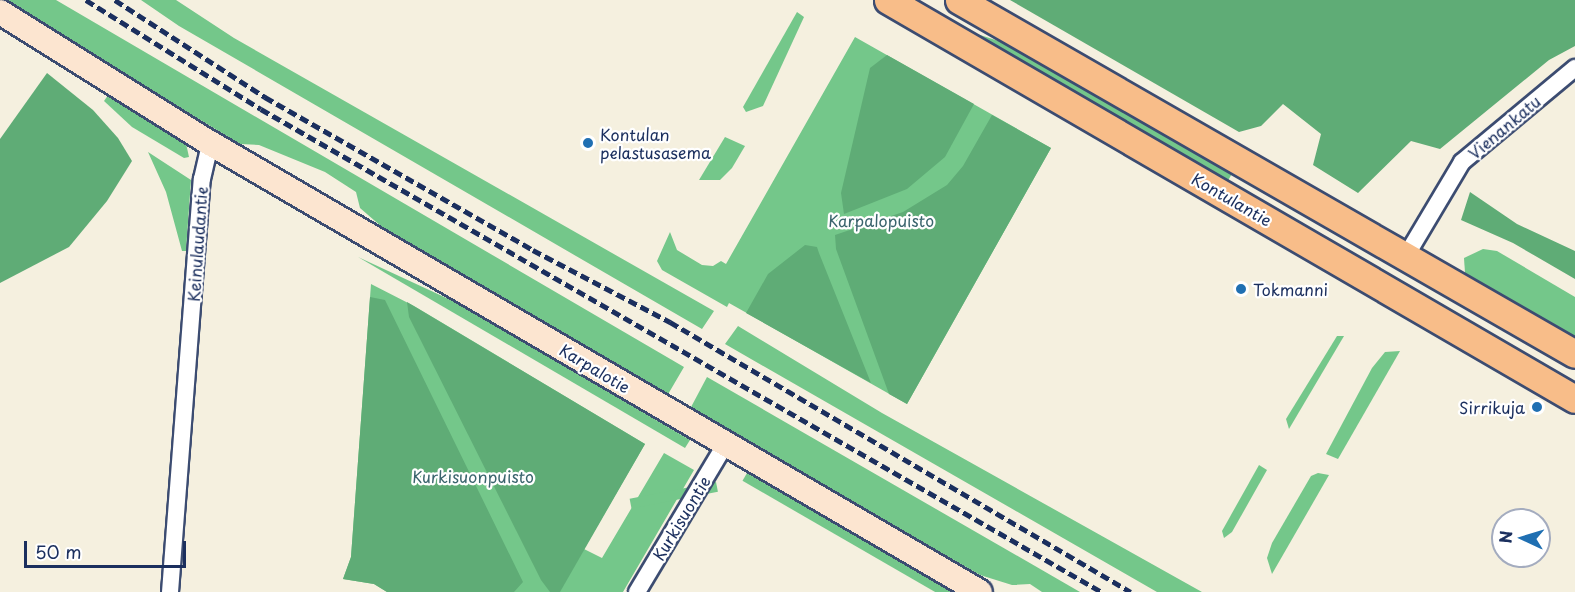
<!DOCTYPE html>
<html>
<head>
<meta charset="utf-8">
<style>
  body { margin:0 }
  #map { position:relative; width:1575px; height:592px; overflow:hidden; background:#f5f0df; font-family:"Playpen Sans",sans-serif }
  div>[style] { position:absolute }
  .green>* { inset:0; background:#74c78a; transform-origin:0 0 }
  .forest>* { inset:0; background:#5fac76 }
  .roads { filter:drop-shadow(2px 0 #3c4c71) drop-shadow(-2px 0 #3c4c71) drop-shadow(0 2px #3c4c71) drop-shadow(0 -2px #3c4c71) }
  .street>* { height:16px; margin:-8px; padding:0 8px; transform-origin:8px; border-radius:8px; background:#fff }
  .secondary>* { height:24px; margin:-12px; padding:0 12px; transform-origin:12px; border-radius:12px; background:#fce5d0 }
  .primary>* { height:27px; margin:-13.5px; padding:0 13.5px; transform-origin:13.5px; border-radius:13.5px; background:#f8bd89 }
  .rail>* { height:4.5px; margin-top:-2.25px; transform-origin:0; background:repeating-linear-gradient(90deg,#1b2f5e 0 9px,transparent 0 13.5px) }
  .dots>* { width:16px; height:16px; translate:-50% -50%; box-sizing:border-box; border:3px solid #fff; border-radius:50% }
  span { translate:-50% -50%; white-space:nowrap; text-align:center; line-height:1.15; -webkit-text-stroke:4.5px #fff; paint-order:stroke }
  .street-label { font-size:16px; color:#1b2f5e }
  .poi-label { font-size:16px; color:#1b2f5e }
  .left { translate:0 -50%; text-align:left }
  .right { translate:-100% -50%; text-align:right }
  .park-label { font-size:16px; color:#3a646d }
  .north { position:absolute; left:1491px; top:508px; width:60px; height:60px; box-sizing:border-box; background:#fff; border:2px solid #a4acbf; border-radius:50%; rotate:274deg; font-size:16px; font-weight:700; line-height:24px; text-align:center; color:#1b2f5e }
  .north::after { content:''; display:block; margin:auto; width:21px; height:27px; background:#1f6fb2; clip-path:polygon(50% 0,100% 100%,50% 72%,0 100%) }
  .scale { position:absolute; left:24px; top:541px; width:162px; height:27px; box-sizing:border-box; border:3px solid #1b2f5e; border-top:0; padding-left:8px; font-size:18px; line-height:21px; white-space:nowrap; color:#1b2f5e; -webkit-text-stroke:4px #fff; paint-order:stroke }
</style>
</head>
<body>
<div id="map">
  <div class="green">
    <div style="clip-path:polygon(2px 0,56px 0,684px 367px,667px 396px,397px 240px,360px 208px,356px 192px,325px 172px,259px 145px,240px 144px)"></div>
    <div style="clip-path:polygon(141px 0,176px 0,234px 38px,714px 311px,702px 329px,179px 26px)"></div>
    <div style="clip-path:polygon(922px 4px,977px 34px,1011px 45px,1233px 172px,1226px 184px,918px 10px)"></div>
    <div style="clip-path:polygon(797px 12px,804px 17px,763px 106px,746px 112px,743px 107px)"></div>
    <div style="clip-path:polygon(855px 37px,1051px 148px,907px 404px,729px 303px,727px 307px,662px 270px,657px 261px,670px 232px,677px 250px,702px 265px,713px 266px,721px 261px,726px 264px)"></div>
    <div style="clip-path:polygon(111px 91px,185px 139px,189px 157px,184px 158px,132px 127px,104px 101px)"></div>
    <div style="clip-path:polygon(725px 137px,745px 146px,732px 168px,720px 180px,699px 180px)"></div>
    <div style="clip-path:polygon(148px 152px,191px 180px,186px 251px,182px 251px,166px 192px)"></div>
    <div style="clip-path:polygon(1483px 249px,1497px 251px,1575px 297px,1575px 337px,1465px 273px,1464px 258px)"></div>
    <div style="clip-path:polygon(358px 257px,455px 302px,690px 440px,685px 448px)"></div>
    <div style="clip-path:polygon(371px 284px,414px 306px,645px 444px,584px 549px,602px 558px,664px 453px,694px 470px,623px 592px,387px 592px,374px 584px,343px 579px,351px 557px)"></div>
    <div style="clip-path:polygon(738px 326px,882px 413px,1202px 592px,1157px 592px,725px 344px)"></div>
    <div style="clip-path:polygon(1337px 336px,1344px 336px,1289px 429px,1286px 419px)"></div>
    <div style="clip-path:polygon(1400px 351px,1338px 459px,1326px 454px,1372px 368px,1385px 352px)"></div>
    <div style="clip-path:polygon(707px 377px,1080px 592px,1042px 592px,1030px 584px,1012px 585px,980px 575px,690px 409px)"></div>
    <div style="clip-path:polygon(1259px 465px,1267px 470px,1232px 532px,1224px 538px,1222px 531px)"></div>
    <div style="left:747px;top:473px;width:239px;height:9px;rotate:30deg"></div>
    <div style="clip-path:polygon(1318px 473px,1329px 475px,1272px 574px,1267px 558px,1272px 543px,1311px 476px)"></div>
    <div style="left:716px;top:482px;width:10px;height:88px;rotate:79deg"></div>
  </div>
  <div class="forest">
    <div style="clip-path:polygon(1010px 0,1575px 0,1575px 46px,1549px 60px,1440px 149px,1411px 141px,1358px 193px,1313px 165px,1321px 134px,1283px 104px,1261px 126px,1239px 132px)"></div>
    <div style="clip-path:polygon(887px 55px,974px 104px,945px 157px,907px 189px,844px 214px,841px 193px,870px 68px)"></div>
    <div style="clip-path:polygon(47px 73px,93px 110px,118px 138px,132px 161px,107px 201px,69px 247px,0 283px,0 139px)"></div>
    <div style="clip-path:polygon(992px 115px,1051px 148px,907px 404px,889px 394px,836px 249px,835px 235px,903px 212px,947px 185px,963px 166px)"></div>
    <div style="clip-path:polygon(1470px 192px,1517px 224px,1575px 251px,1575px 279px,1513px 243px,1461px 220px)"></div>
    <div style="clip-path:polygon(805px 245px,817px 247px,819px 253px,871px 383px,746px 313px,768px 274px)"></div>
    <div style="clip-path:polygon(370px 297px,385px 300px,523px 582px,514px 592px,387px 592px,374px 584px,343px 579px,351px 557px)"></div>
    <div style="clip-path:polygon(407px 302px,645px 444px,560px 592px,550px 592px,541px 580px,409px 317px)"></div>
  </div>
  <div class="roads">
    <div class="street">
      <div style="left:1406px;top:256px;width:109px;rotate:-59.2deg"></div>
      <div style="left:1462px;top:162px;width:147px;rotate:-39.8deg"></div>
      <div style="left:170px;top:592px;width:414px;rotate:-85.6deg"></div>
      <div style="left:202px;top:179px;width:37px;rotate:-77deg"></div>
      <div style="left:637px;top:592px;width:171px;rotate:-59.1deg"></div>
    </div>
    <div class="secondary">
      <div style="left:0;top:12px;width:248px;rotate:32deg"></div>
      <div style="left:210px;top:143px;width:891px;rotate:30.25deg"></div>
    </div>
    <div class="primary">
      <div style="left:888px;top:0;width:794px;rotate:30.15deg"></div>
      <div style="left:959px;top:0;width:710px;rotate:29.88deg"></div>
    </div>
  </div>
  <div class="rail">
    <div style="left:86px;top:0;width:206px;rotate:31.9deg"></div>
    <div style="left:261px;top:109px;width:970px;rotate:29.87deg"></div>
    <div style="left:115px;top:0;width:179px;rotate:32.9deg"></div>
    <div style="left:265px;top:97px;width:309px;rotate:29.7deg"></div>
    <div style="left:533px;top:250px;width:155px;rotate:27.7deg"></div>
    <div style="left:670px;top:322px;width:534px;rotate:30.36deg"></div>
  </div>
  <div class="dots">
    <div style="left:588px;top:143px;background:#1f6fb2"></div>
    <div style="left:1241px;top:289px;background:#1f6fb2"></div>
    <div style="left:1537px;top:407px;background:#1f6fb2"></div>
  </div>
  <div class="street-label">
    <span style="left:1504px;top:127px;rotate:-40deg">Vienankatu</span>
    <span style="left:1232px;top:199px;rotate:30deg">Kontulantie</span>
    <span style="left:197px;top:244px;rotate:-86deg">Keinulaudantie</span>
    <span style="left:595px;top:368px;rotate:31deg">Karpalotie</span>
    <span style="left:681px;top:518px;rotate:-59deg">Kurkisuontie</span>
  </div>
  <div class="poi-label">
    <span class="left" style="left:600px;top:143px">Kontulan<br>pelastusasema</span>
    <span class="left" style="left:1253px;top:289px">Tokmanni</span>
    <span class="right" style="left:1525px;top:407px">Sirrikuja</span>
  </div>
  <div class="park-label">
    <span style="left:881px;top:220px">Karpalopuisto</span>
    <span style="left:473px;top:476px">Kurkisuonpuisto</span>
  </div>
  <div class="north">N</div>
  <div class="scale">50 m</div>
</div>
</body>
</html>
